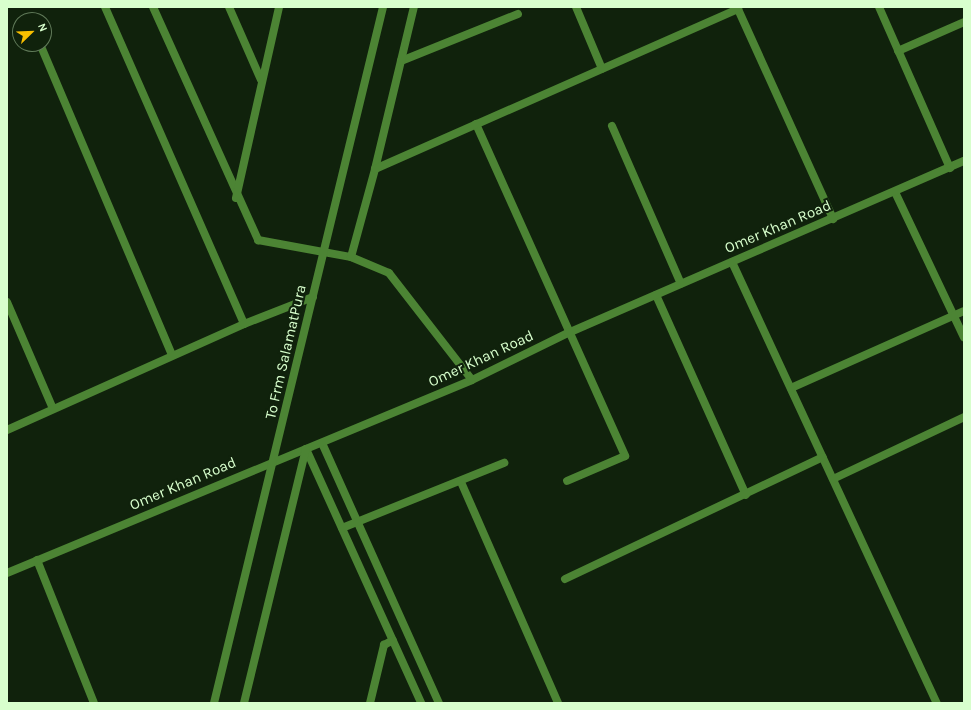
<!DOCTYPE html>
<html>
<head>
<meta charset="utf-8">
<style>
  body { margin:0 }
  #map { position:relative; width:971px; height:710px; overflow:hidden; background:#10220c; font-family:Karla,sans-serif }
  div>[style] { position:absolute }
  .minor>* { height:8px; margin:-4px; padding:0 4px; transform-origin:4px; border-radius:4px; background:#4c8434 }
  span { translate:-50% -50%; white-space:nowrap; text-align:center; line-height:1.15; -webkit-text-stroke:4px #10220c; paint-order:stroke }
  .street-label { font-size:15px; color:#d8ffcd }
  .frame { position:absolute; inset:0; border:8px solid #d8ffcd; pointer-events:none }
  .north { position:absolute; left:12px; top:12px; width:40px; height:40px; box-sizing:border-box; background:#10220c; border:1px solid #607a59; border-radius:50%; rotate:67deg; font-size:11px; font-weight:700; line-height:16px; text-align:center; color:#d8ffcd }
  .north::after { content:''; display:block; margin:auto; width:14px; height:18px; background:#f8bf00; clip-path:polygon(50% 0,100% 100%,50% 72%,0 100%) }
</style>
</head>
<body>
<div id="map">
  <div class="minor">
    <div style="left:105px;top:7px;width:346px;rotate:66.3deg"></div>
    <div style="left:153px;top:7px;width:256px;rotate:65.7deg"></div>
    <div style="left:258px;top:240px;width:95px;rotate:10.4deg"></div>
    <div style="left:351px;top:257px;width:41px;rotate:22.8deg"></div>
    <div style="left:389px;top:273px;width:135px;rotate:52.2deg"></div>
    <div style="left:229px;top:7px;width:80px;rotate:66.3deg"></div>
    <div style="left:576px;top:7px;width:67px;rotate:67.2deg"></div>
    <div style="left:737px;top:7px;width:233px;rotate:65.6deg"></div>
    <div style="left:879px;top:7px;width:176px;rotate:66.2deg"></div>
    <div style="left:40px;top:44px;width:338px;rotate:67deg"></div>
    <div style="left:898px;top:51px;width:72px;rotate:-23.7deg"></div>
    <div style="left:401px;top:61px;width:126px;rotate:-21.9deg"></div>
    <div style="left:476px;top:124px;width:364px;rotate:65.8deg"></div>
    <div style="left:625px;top:456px;width:63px;rotate:156.7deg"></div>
    <div style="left:612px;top:126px;width:172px;rotate:66.4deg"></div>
    <div style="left:375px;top:169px;width:167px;rotate:-76.5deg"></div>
    <div style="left:895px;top:192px;width:161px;rotate:64.6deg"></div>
    <div style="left:236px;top:198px;width:196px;rotate:-77.3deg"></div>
    <div style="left:351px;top:257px;width:91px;rotate:-74.7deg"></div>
    <div style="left:375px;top:169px;width:397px;rotate:-23.8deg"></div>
    <div style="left:732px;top:262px;width:486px;rotate:65.1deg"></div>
    <div style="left:656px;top:295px;width:219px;rotate:65.8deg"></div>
    <div style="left:7px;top:302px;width:116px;rotate:66.7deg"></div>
    <div style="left:791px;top:388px;width:189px;rotate:-24deg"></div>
    <div style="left:7px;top:430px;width:260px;rotate:-24.1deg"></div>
    <div style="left:244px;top:324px;width:74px;rotate:-21.4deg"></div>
    <div style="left:322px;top:443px;width:285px;rotate:65.8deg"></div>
    <div style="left:306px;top:449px;width:279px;rotate:65.6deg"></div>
    <div style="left:833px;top:479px;width:145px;rotate:-25.3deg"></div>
    <div style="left:461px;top:482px;width:241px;rotate:66.3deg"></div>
    <div style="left:342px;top:528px;width:175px;rotate:-21.9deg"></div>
    <div style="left:37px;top:560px;width:154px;rotate:68.3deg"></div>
    <div style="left:7px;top:573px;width:503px;rotate:-22.54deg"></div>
    <div style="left:472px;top:380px;width:107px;rotate:-26.1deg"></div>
    <div style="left:568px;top:333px;width:432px;rotate:-23.5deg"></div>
    <div style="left:565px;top:579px;width:285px;rotate:-25.3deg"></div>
    <div style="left:214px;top:703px;width:716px;rotate:-76.35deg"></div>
    <div style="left:244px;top:703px;width:261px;rotate:-76.3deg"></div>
    <div style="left:370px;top:703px;width:60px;rotate:-76.4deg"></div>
    <div style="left:384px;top:645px;width:10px;rotate:-29deg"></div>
  </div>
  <div class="street-label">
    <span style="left:778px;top:227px;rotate:-23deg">Omer Khan Road</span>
    <span style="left:286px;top:352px;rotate:-77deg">To Frm SalamatPura</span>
    <span style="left:481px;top:359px;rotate:-25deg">Omer Khan Road</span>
    <span style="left:183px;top:484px;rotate:-23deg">Omer Khan Road</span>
  </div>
  <div class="frame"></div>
  <div class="north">N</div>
</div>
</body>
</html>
